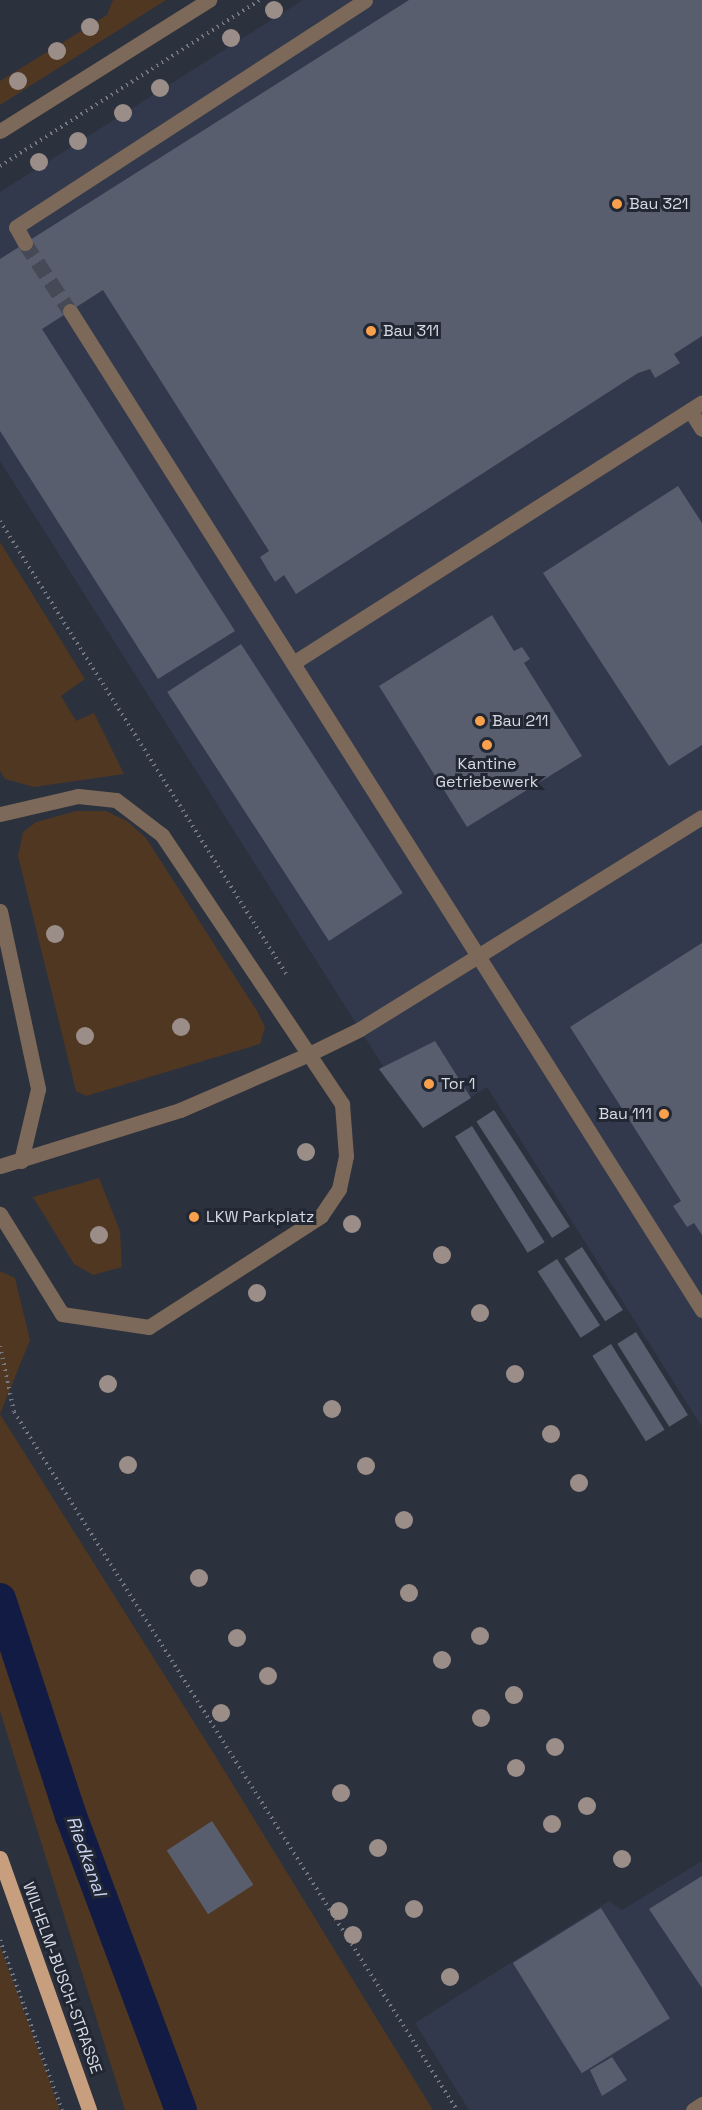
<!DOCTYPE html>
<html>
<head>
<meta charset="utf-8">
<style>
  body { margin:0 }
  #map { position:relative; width:702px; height:2110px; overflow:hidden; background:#2c313e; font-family:"Space Grotesk",sans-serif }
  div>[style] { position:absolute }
  .built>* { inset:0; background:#32394c }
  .green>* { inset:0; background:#4f3722 }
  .canal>* { height:32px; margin:-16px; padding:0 16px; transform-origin:16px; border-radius:16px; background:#111b44 }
  .building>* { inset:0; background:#585e6d; transform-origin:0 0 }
  .minor-tunnel>* { height:15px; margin-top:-7.5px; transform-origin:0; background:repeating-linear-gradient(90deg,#464a57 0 15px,transparent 0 23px) }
  .path>* { height:4px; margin-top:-2px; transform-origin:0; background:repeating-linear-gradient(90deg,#767a85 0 1.5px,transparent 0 6px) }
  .minor>* { height:15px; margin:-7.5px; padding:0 7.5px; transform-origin:7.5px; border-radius:7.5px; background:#7d6959 }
  .major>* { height:15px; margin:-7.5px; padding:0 7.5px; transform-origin:7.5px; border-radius:7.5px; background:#c89f7e }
  .trees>* { width:18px; height:18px; margin:-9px; border-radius:50%; background:#9b8e88 }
  .dots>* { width:16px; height:16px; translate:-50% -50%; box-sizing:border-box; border:3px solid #222734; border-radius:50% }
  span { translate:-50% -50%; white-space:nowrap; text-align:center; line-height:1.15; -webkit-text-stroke:6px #222734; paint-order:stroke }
  .poi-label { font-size:16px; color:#d7dae3 }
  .left { translate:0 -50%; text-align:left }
  .right { translate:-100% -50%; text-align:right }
  .street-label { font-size:16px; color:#d7dae3 }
  .water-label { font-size:18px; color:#cbd6f4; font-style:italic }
</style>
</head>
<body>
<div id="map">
  <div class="built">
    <div style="clip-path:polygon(303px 0,702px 0,702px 1427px,487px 1087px,423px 1128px,394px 1083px,390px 1085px,379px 1069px,383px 1066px,0 461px,0 192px)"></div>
    <div style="clip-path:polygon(702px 1861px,702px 2110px,469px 2110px,415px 2023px,609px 1901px,622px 1910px)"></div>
  </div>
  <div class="green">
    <div style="clip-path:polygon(113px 0,166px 0,0 105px,0 81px,107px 15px)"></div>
    <div style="clip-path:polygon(0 542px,85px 679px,61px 696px,76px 721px,94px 713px,124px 774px,34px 787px,5px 779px,0 771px)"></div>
    <div style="clip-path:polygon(76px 811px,106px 811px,127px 821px,146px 838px,257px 1011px,265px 1027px,260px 1044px,86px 1096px,76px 1091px,18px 856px,23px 832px,36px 822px)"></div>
    <div style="clip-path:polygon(99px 1178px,120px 1231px,122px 1267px,93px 1275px,74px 1264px,33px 1197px)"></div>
    <div style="clip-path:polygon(0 1271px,15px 1278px,30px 1340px,0 1414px)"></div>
    <div style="clip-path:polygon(0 1414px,216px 1757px,433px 2110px,125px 2110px,0 1711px)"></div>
    <div style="clip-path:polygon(0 1946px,23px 2008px,60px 2110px,0 2110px)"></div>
  </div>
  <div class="canal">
    <div style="left:0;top:1599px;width:228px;rotate:71.9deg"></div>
    <div style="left:71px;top:1816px;width:314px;rotate:69.5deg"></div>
  </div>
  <div class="building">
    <div style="clip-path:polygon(409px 0,702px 0,702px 336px,674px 354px,680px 363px,655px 378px,650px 369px,638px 373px,296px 594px,284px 575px,275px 582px,260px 557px,269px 551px,103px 290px,42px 329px,235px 631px,158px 679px,0 431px,0 259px)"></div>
    <div style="clip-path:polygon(678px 486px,702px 523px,702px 745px,669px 766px,543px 573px)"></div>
    <div style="clip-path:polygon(492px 615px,514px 651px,522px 647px,530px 659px,524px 663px,582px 756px,467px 827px,379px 686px)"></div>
    <div style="left:241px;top:644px;width:297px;height:88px;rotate:57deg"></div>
    <div style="clip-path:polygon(702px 943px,702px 1235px,694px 1223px,687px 1227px,673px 1206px,681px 1201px,570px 1027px)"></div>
    <div style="clip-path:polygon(435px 1041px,471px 1098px,423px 1128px,379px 1069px)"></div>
    <div style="left:494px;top:1110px;width:139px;height:21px;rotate:57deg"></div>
    <div style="left:472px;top:1126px;width:137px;height:20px;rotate:58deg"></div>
    <div style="left:582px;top:1247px;width:75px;height:21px;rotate:57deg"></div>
    <div style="left:557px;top:1259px;width:79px;height:23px;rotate:57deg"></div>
    <div style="left:636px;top:1332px;width:98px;height:22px;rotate:58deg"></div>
    <div style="left:611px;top:1344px;width:101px;height:22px;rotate:58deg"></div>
    <div style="left:212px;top:1821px;width:76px;height:54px;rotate:57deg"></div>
    <div style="clip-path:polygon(702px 1876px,702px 1988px,649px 1909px)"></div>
    <div style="left:601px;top:1908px;width:130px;height:104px;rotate:58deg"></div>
    <div style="clip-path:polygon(612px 2057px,627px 2080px,602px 2096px,590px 2070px)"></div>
  </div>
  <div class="minor-tunnel">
    <div style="left:25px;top:243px;width:82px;rotate:56.5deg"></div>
  </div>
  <div class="path">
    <div style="left:0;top:166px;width:308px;rotate:-32.6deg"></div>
    <div style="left:0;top:521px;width:539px;rotate:57.72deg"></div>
    <div style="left:0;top:1346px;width:67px;rotate:78deg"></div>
    <div style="left:14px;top:1412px;width:827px;rotate:57.6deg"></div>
    <div style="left:0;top:1940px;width:181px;rotate:70deg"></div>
  </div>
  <div class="minor">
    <div style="left:0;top:131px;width:247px;rotate:-32.1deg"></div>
    <div style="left:25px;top:243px;width:18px;rotate:-119deg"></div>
    <div style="left:16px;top:227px;width:416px;rotate:-33deg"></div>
    <div style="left:70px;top:311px;width:1182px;rotate:57.68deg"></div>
    <div style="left:690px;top:410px;width:22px;rotate:58deg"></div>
    <div style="left:293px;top:663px;width:485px;rotate:-32.5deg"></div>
    <div style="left:0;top:814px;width:80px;rotate:-13deg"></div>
    <div style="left:78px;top:796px;width:38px;rotate:6deg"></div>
    <div style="left:116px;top:800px;width:58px;rotate:37.3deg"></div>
    <div style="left:162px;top:835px;width:324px;rotate:56.2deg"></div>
    <div style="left:342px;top:1104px;width:52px;rotate:85.6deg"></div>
    <div style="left:346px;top:1156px;width:34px;rotate:102deg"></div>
    <div style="left:339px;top:1189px;width:32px;rotate:124deg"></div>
    <div style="left:321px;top:1216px;width:205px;rotate:147.2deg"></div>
    <div style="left:149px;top:1327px;width:88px;rotate:-171.5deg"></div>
    <div style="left:62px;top:1314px;width:118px;rotate:-121.8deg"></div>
    <div style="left:0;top:911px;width:182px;rotate:77.9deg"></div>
    <div style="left:38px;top:1089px;width:74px;rotate:103.3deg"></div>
    <div style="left:0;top:1166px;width:189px;rotate:-17.3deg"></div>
    <div style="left:180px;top:1110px;width:136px;rotate:-23.4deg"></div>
    <div style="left:305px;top:1056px;width:61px;rotate:-26.1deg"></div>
    <div style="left:360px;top:1029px;width:402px;rotate:-31.8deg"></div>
    <div style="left:693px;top:2110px;width:11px;rotate:-34deg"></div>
  </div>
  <div class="major">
    <div style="left:0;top:1858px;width:267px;rotate:70.5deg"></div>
  </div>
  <div class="trees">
    <div style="left:274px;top:10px"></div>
    <div style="left:90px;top:27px"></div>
    <div style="left:231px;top:38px"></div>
    <div style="left:57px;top:51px"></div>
    <div style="left:18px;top:81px"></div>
    <div style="left:160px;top:88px"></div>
    <div style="left:123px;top:113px"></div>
    <div style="left:78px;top:141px"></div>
    <div style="left:39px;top:162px"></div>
    <div style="left:55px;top:934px"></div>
    <div style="left:181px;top:1027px"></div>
    <div style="left:85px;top:1036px"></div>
    <div style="left:306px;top:1152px"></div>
    <div style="left:352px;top:1224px"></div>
    <div style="left:99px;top:1235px"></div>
    <div style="left:442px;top:1255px"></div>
    <div style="left:257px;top:1293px"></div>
    <div style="left:480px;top:1313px"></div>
    <div style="left:515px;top:1374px"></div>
    <div style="left:108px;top:1384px"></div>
    <div style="left:332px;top:1409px"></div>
    <div style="left:551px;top:1434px"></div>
    <div style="left:128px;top:1465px"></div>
    <div style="left:366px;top:1466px"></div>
    <div style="left:579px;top:1483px"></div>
    <div style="left:404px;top:1520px"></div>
    <div style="left:199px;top:1578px"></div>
    <div style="left:409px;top:1593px"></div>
    <div style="left:480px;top:1636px"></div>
    <div style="left:237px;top:1638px"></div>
    <div style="left:442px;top:1660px"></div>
    <div style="left:268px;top:1676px"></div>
    <div style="left:514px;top:1695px"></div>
    <div style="left:221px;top:1713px"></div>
    <div style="left:481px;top:1718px"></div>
    <div style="left:555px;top:1747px"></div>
    <div style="left:516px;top:1768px"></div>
    <div style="left:341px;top:1793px"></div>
    <div style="left:587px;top:1806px"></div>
    <div style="left:552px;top:1824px"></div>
    <div style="left:378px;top:1848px"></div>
    <div style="left:622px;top:1859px"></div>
    <div style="left:414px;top:1909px"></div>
    <div style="left:339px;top:1911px"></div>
    <div style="left:353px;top:1935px"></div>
    <div style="left:450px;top:1977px"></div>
  </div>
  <div class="dots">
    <div style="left:617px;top:204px;background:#f9a04c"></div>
    <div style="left:371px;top:331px;background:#f9a04c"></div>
    <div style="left:480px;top:721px;background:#f9a04c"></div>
    <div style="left:487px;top:745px;background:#f9a04c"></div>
    <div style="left:429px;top:1084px;background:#f9a04c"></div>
    <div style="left:664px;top:1114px;background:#f9a04c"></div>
    <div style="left:194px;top:1217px;background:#f9a04c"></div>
  </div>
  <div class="poi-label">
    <span class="left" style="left:629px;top:204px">Bau 321</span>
    <span class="left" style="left:383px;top:331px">Bau 311</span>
    <span class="left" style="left:492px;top:721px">Bau 211</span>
    <span style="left:487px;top:773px">Kantine<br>Getriebewerk</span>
    <span class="left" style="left:441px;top:1084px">Tor 1</span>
    <span class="right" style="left:652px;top:1114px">Bau 111</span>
    <span class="left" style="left:206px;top:1217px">LKW Parkplatz</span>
  </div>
  <div class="street-label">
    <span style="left:62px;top:1978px;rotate:70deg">WILHELM-BUSCH-STRASSE</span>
  </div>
  <div class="water-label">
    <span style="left:86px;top:1856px;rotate:70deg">Riedkanal</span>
  </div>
</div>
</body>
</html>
